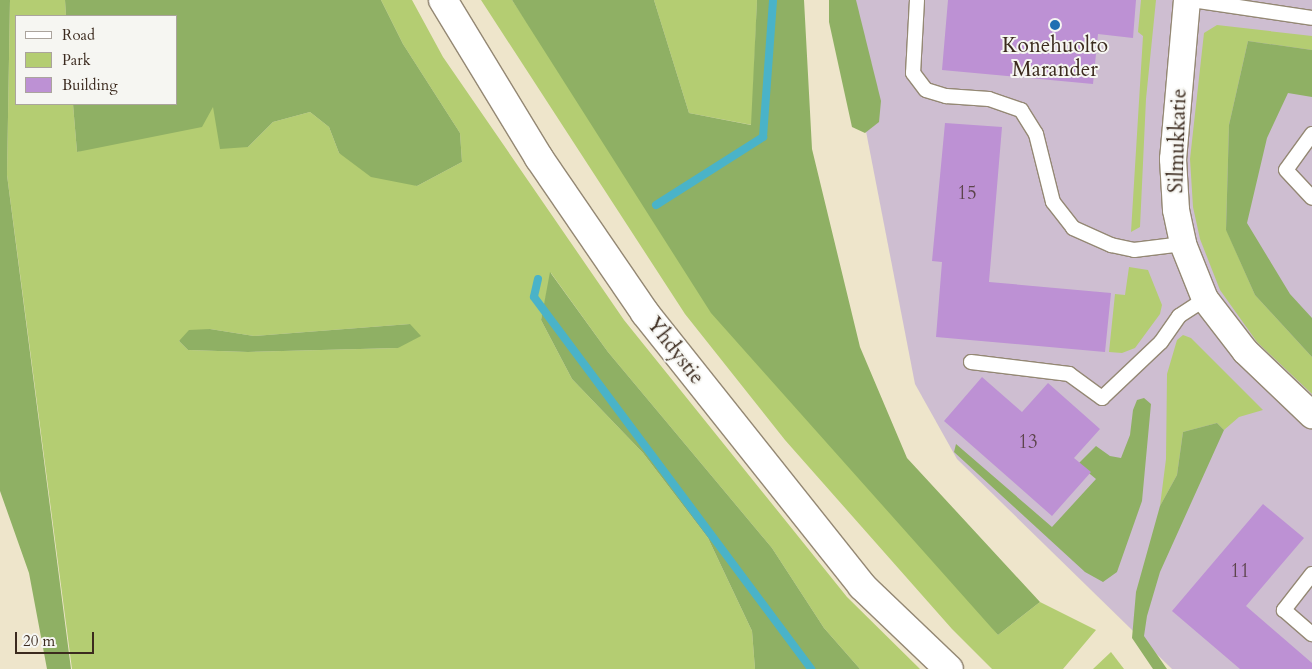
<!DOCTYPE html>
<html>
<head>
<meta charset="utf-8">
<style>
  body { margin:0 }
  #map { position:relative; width:1312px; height:669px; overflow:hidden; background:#eee5cb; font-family:Cardo,serif }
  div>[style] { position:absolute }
  .industrial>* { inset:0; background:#cebed1 }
  .green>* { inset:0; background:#b4cd72 }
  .forest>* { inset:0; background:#8fb064 }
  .stream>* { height:8px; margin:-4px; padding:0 4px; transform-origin:4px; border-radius:4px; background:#4ab3c8 }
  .building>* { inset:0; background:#bd91d4 }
  .roads { filter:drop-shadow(1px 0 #948874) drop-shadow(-1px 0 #948874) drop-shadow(0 1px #948874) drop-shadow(0 -1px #948874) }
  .service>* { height:14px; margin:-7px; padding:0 7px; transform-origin:7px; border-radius:7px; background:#fff }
  .minor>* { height:26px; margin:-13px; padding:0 13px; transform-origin:13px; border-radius:13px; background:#fff }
  .trunk>* { height:28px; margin:-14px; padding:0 14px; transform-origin:14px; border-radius:14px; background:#fff }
  .dots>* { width:14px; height:14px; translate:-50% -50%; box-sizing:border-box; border:2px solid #f6f6f2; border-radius:50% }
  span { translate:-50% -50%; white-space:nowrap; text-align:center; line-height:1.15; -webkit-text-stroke:4px #f6f6f2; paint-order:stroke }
  .number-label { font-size:19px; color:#5c444c }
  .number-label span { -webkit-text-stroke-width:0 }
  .poi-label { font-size:21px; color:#3b2a1e }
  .street-label { font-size:21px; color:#3b2a1e }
  .legend { position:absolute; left:15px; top:15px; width:162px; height:90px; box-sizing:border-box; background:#f6f6f2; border:1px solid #aba49d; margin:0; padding:6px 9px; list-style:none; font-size:15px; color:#3b2a1e }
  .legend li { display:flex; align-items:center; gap:10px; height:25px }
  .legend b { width:25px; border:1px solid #aba49d }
  .scale { position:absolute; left:15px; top:632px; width:79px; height:22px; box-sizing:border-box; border:2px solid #3b2a1e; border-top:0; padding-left:6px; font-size:15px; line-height:18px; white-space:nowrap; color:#3b2a1e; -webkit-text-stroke:4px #f6f6f2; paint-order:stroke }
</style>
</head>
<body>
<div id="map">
  <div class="industrial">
    <div style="clip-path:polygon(856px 0,1312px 0,1312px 669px,1172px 669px,957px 459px,915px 384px,858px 90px)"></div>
  </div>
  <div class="green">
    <div style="clip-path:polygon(evenodd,10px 0,65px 0,66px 16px,16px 16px,16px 104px,73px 104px,77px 152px,213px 106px,248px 147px,273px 122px,310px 112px,329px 127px,339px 153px,417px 186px,462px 162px,460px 133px,403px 44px,381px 0,412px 0,443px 57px,624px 320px,847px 597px,920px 669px,860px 669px,824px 628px,772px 548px,608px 352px,551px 273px,541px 320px,572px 379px,643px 453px,708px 538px,752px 631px,755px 669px,72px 669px,7px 175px,10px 0,410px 324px,398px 348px,248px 352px,188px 350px,179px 341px,210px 329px,254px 336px,410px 324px)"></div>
    <div style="clip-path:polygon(481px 0,512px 0,541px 43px,998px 635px,1040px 602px,1096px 630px,1063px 669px,992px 669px,952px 629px,785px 440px,685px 314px)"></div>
    <div style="clip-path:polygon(654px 0,757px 0,752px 125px,689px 113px)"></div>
    <div style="clip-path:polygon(1141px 0,1156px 0,1146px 99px,1140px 227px,1131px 232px,1143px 36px,1138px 32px)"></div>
    <div style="clip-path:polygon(1217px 25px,1312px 36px,1312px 50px,1248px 41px,1229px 125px,1226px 229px,1255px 295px,1312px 357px,1312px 394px,1257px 342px,1220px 290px,1200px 239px,1193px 207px,1190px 159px,1204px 33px)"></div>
    <div style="clip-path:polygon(1129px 267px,1148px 270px,1162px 305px,1160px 314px,1135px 348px,1122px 353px,1109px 352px,1115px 294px,1125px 295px)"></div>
    <div style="clip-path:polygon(1183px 335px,1191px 338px,1263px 410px,1239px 417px,1224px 430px,1217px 423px,1183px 432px,1177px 475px,1160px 506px,1166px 459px,1167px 374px,1177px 340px)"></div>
    <div style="clip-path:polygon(1111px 652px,1124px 669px,1093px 669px)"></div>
  </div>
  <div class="forest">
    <div style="clip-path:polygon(0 0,10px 0,7px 175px,71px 669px,47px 669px,29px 573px,0 491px)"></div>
    <div style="clip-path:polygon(65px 0,381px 0,403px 44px,460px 133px,462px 162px,417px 186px,371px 177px,339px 153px,329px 127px,310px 112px,273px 122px,248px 147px,220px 149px,213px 107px,202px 127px,77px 152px,73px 104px,176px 104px,176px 16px,66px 16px)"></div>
    <div style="clip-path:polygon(512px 0,654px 0,689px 113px,751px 125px,757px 0,804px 0,812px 149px,860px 347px,907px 458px,1040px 602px,998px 635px,711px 313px)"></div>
    <div style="clip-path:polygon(829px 0,856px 0,881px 101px,879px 122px,865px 133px,852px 127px,829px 22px)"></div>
    <div style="clip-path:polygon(1248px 41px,1312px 50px,1312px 97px,1288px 93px,1267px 138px,1247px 223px,1290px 294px,1312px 318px,1312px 357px,1255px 295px,1226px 230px,1229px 125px)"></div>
    <div style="clip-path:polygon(550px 272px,608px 352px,772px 548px,824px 628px,860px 669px,755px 669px,752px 631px,708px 538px,643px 453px,572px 379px,541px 320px)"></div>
    <div style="clip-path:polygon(410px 324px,421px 336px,398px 348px,248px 352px,188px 350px,179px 341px,189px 330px,210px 329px,254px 336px)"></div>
    <div style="clip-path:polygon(1144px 398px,1151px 404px,1142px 501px,1117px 572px,1103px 582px,1085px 572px,954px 452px,956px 444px,1052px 527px,1096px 479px,1078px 464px,1096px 446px,1110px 456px,1121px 458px,1130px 435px,1133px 410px,1137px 400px)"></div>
    <div style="clip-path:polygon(1217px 423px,1224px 430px,1160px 572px,1147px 616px,1144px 636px,1167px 669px,1153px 669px,1132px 638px,1136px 592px,1160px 506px,1177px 475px,1183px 432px)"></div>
  </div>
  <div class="stream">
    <div style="left:656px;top:205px;width:127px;rotate:-32.4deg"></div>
    <div style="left:763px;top:137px;width:137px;rotate:-85.8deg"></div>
    <div style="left:538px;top:279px;width:18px;rotate:103deg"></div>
    <div style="left:534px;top:297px;width:464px;rotate:53.3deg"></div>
  </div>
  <div class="building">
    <div style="clip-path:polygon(948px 0,1136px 0,1133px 38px,1098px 34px,1093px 84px,942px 70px)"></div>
    <div style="clip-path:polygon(945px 123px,1002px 127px,989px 282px,1111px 293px,1105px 352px,936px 337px,942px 262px,932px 261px)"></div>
    <div style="clip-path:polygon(982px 377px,1022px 412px,1048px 383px,1100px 429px,1074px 458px,1091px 472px,1052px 516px,944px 421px)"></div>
    <div style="clip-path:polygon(1263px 504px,1304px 538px,1246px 606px,1312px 663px,1312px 669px,1240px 669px,1172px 611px)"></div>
  </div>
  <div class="roads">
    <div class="service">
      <div style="left:917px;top:0;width:73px;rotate:93.1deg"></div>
      <div style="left:913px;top:73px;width:21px;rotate:53deg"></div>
      <div style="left:926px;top:90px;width:21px;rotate:17deg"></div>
      <div style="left:946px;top:96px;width:43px;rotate:4deg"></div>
      <div style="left:989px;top:99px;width:34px;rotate:19deg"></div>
      <div style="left:1021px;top:110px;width:28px;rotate:58deg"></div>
      <div style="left:1036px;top:134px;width:70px;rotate:76deg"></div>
      <div style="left:1053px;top:202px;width:33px;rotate:52deg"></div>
      <div style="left:1073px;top:228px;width:42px;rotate:24.1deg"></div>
      <div style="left:1111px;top:245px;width:24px;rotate:12deg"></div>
      <div style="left:1134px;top:250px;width:49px;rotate:-7deg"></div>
      <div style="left:1192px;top:0;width:121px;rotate:8.5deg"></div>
      <div style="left:1312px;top:134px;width:44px;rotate:125.8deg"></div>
      <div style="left:1286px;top:170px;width:38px;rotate:47deg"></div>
      <div style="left:971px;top:362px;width:99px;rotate:7deg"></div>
      <div style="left:1069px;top:374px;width:41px;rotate:36deg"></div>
      <div style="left:1102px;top:398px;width:81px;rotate:-43.5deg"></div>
      <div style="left:1161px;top:342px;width:32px;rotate:-55deg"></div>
      <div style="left:1179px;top:316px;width:31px;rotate:-33deg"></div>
      <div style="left:1312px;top:574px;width:46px;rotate:127.9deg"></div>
      <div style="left:1284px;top:610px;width:37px;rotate:41deg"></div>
    </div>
    <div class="minor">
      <div style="left:1187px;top:0;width:160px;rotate:95deg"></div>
      <div style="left:1173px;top:159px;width:51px;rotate:86.6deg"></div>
      <div style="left:1176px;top:210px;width:35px;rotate:78deg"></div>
      <div style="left:1183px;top:244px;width:59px;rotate:68.2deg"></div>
      <div style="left:1205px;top:299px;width:66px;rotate:52.4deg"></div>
      <div style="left:1245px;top:351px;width:93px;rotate:43.7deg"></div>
    </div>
    <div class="trunk">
      <div style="left:443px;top:0;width:185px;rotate:58.7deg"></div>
      <div style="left:539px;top:158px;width:188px;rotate:55.6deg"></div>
      <div style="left:645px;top:313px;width:349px;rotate:51.5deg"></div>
      <div style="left:862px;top:586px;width:120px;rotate:43.7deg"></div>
    </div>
  </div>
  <div class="dots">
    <div style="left:1055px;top:25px;background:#1f6fb2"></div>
  </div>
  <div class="number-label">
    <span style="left:967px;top:194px">15</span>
    <span style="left:1028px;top:443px">13</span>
    <span style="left:1240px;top:572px">11</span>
  </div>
  <div class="poi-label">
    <span style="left:1055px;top:58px">Konehuolto<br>Marander</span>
  </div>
  <div class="street-label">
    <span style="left:1178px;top:141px;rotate:-88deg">Silmukkatie</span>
    <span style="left:675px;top:351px;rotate:52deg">Yhdystie</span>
  </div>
  <ul class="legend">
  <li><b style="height:6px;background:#fff"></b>Road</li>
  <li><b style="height:14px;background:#b4cd72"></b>Park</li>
  <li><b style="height:14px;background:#bd91d4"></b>Building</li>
  </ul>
  <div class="scale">20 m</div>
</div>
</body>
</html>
